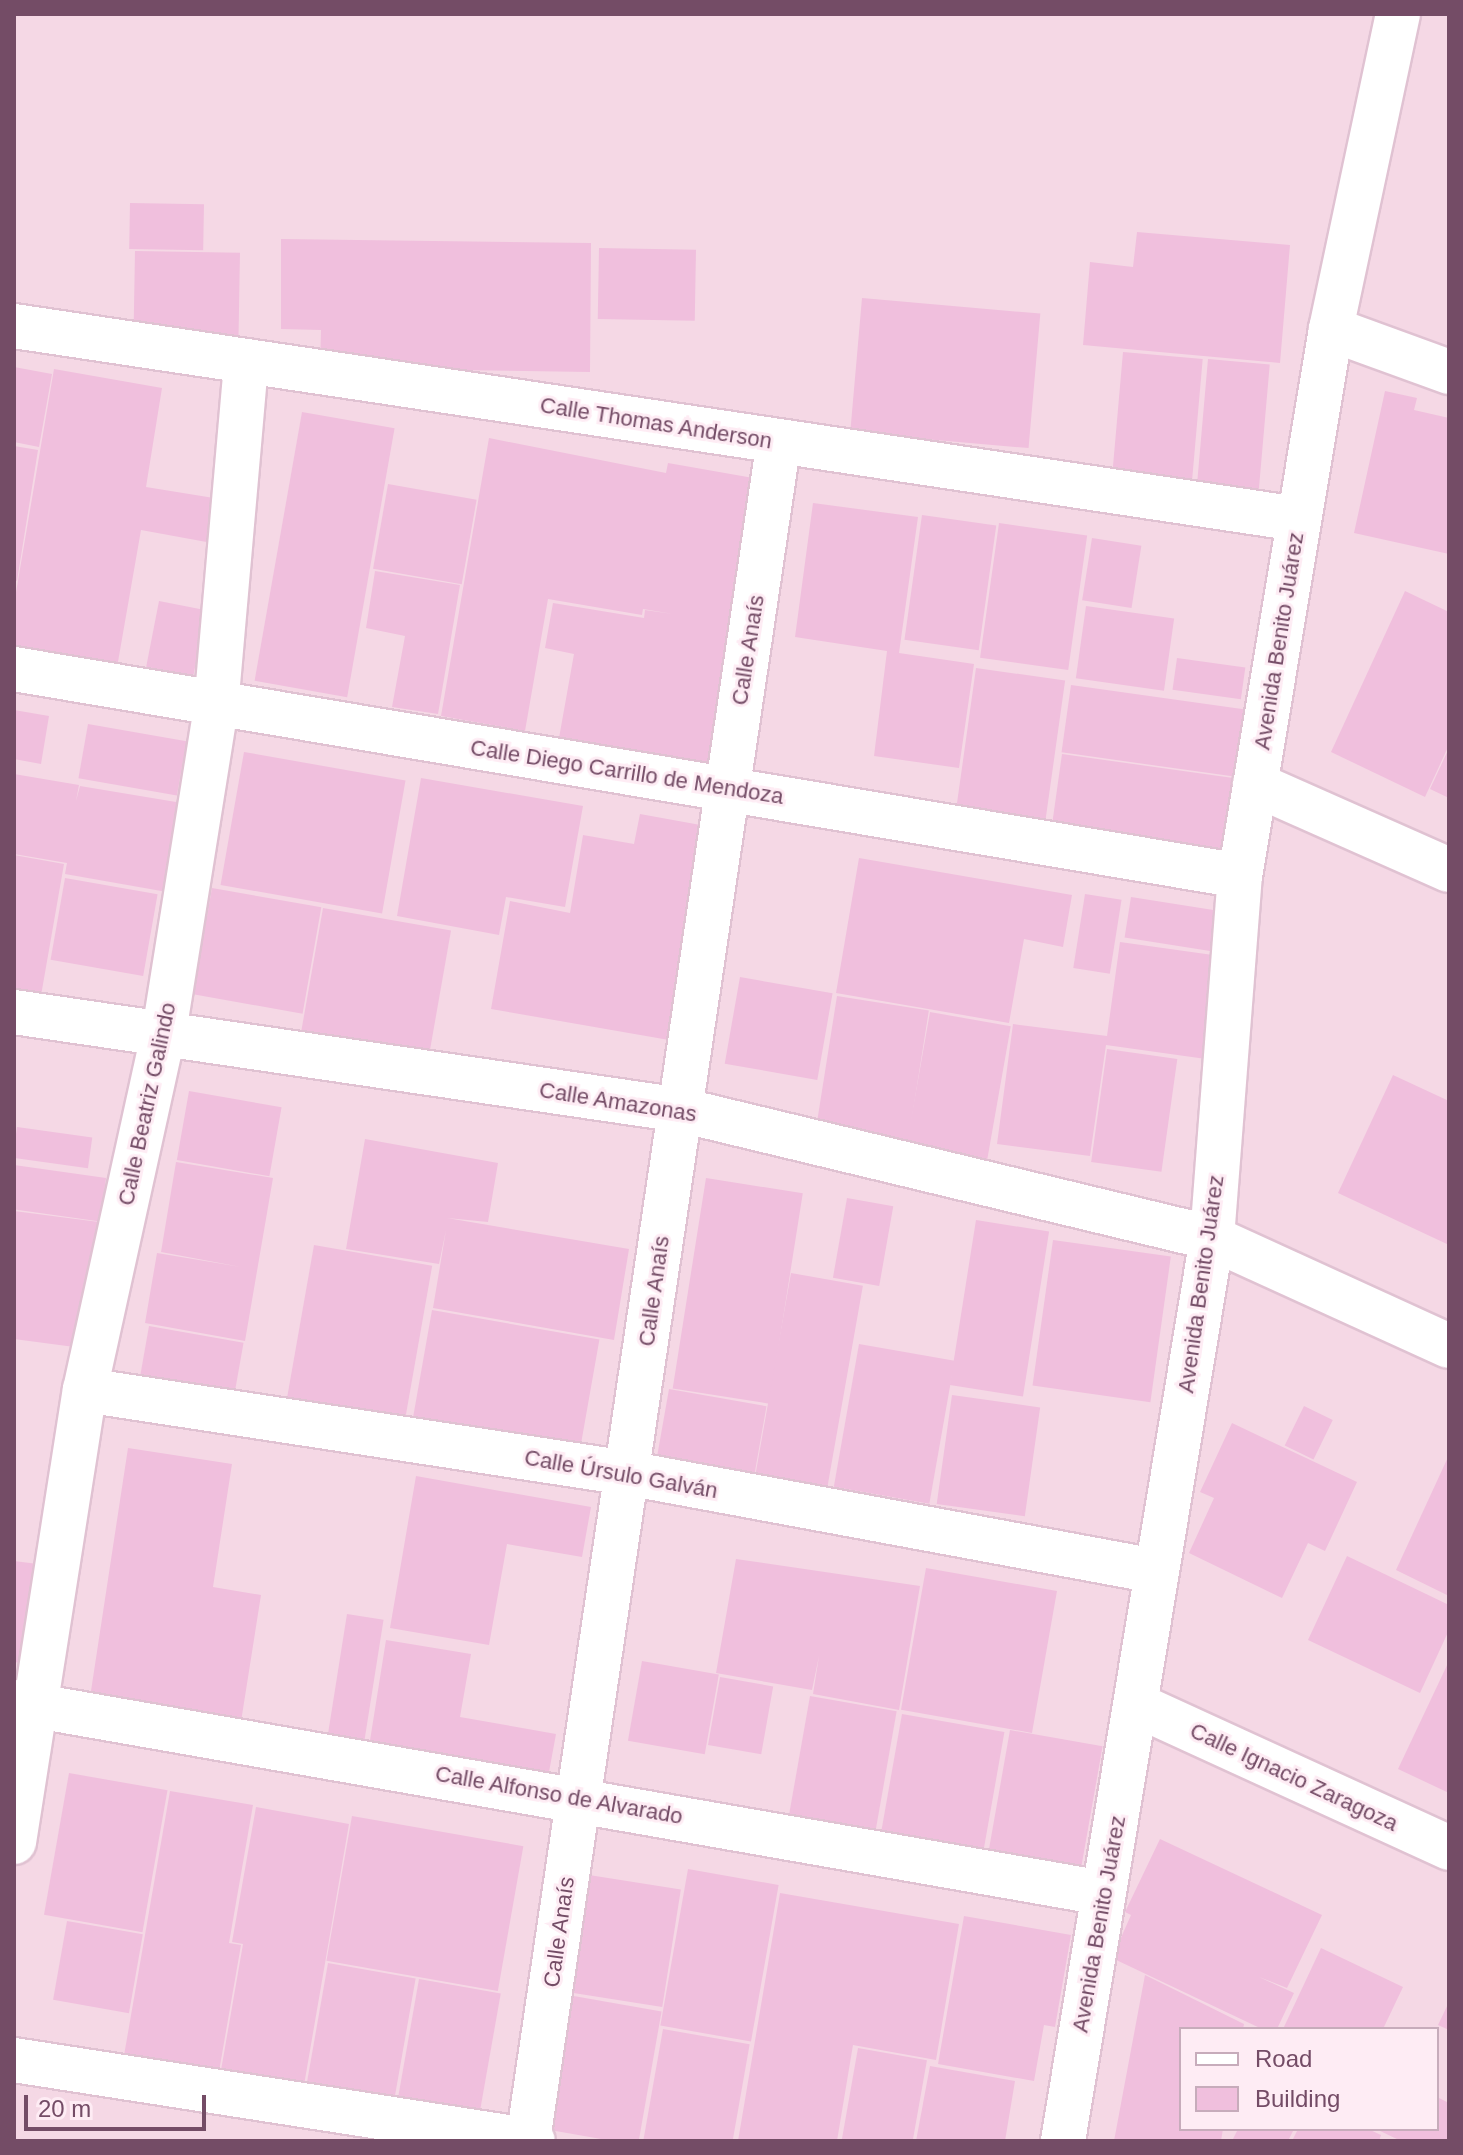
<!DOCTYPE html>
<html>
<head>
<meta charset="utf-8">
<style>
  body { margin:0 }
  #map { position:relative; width:1463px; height:2155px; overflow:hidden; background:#fbe6ef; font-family:Arial,sans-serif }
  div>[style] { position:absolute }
  .residential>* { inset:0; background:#f5d8e5 }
  .building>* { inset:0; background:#f0bfdd; transform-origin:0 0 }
  .roads { filter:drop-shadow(2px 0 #e0c2d2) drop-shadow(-2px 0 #e0c2d2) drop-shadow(0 2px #e0c2d2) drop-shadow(0 -2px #e0c2d2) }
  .minor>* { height:44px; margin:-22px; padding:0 22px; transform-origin:22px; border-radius:22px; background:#fff }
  span { translate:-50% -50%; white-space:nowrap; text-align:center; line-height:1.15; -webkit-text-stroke:6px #feecf4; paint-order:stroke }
  .street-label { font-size:22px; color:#744c66 }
  .frame { position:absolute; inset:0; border:16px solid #744c66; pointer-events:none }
  .legend { position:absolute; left:1179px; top:2027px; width:260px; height:104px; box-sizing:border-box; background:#feecf4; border:2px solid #c7acbb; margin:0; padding:10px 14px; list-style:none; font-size:24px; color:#744c66 }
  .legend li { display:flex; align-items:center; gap:16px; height:40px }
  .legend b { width:40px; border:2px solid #c7acbb }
  .scale { position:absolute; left:24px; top:2095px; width:182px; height:36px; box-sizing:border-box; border:4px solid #744c66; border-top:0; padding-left:10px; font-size:24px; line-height:28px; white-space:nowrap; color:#744c66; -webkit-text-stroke:6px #feecf4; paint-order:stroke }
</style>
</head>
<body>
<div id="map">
  <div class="residential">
    <div style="clip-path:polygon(evenodd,14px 14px,1449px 14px,1449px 2141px,14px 2141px,14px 14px,1181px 2029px,1437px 2029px,1437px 2129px,1181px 2129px,1181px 2029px)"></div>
  </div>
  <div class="building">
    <div style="left:130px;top:203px;width:74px;height:46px;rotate:1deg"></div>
    <div style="clip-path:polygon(1137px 232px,1290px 245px,1280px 363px,1083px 345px,1090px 262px,1133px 267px)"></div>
    <div style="clip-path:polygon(281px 239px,591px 243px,590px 372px,320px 368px,321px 330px,281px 329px)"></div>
    <div style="left:599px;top:248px;width:97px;height:71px;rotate:1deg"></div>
    <div style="left:135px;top:251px;width:105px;height:85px;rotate:1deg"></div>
    <div style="left:862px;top:298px;width:179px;height:135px;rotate:5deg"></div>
    <div style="left:1123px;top:352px;width:80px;height:132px;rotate:5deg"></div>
    <div style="left:1208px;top:359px;width:62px;height:132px;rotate:5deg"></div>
    <div style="clip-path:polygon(14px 367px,52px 374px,39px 447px,14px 442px)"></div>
    <div style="clip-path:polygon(54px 369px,162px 388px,146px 487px,220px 499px,212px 543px,141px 530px,115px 679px,14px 661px,14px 604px)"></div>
    <div style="clip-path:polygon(1385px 391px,1417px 398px,1414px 410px,1449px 418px,1449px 554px,1354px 533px)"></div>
    <div style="left:302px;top:412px;width:94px;height:273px;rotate:10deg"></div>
    <div style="clip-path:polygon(489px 438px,666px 473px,668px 463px,759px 479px,715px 766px,559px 738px,574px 654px,545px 648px,553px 603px,644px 618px,645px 610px,673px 614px,643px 609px,642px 615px,548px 599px,525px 731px,441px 716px)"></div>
    <div style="clip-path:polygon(14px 446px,38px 450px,17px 581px,14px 580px)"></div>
    <div style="left:388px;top:484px;width:90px;height:86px;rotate:10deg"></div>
    <div style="clip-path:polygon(813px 503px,918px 517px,899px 653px,974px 664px,959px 768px,874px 756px,887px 651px,795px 637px)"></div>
    <div style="left:922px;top:515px;width:75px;height:126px;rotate:8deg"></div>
    <div style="left:999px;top:523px;width:89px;height:136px;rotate:8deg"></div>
    <div style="left:1092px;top:538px;width:50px;height:63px;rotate:9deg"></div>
    <div style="clip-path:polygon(375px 571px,460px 585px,438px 714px,392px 707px,405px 636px,366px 628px)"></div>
    <div style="clip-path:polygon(1405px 591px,1449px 612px,1449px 745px,1425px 797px,1331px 752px)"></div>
    <div style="left:159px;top:601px;width:48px;height:67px;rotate:11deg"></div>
    <div style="left:1086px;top:606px;width:89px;height:73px;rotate:8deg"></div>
    <div style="left:1177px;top:658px;width:69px;height:32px;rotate:8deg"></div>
    <div style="left:976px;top:668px;width:90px;height:144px;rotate:8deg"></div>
    <div style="left:1071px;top:685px;width:187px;height:68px;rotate:8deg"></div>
    <div style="clip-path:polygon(14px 710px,49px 716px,41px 764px,14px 759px)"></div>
    <div style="left:88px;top:724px;width:100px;height:55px;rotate:10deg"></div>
    <div style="clip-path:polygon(1449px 748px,1449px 798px,1430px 789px)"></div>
    <div style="left:244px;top:752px;width:164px;height:135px;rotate:10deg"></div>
    <div style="left:1062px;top:754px;width:182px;height:72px;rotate:8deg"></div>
    <div style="clip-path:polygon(14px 774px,79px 785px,76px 801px,80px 786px,182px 803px,167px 892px,65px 874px,67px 863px,14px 854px)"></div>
    <div style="clip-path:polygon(421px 778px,583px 806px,565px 907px,506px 897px,499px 935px,397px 916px)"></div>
    <div style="clip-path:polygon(640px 814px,706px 826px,669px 1040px,491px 1009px,510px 901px,570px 913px,583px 835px,634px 844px)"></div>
    <div style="clip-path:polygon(14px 855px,64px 864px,39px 1007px,14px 1003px)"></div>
    <div style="clip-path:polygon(859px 858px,1072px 895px,1063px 947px,1024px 939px,1009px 1023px,836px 993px)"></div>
    <div style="left:65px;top:878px;width:94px;height:83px;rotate:10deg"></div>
    <div style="left:212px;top:888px;width:111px;height:108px;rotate:10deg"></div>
    <div style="left:1085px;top:894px;width:37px;height:75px;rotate:9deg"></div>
    <div style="left:1131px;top:897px;width:93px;height:41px;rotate:9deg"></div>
    <div style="left:323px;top:908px;width:130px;height:124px;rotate:10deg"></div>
    <div style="clip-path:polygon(1120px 942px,1220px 956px,1206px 1059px,1106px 1045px,1090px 1156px,997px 1144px,1013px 1024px,1107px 1036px)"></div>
    <div style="left:740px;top:977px;width:94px;height:88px;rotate:10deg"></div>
    <div style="left:837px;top:996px;width:93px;height:138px;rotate:9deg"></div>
    <div style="left:930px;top:1012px;width:82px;height:141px;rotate:10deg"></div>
    <div style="left:1107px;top:1049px;width:71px;height:114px;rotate:8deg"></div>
    <div style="clip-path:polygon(1393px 1075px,1449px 1101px,1449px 1245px,1338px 1193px)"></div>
    <div style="left:189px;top:1091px;width:94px;height:70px;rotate:10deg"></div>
    <div style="left:17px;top:1127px;width:76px;height:31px;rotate:8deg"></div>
    <div style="clip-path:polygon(365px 1139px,498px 1163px,488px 1222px,447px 1218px,629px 1249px,614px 1340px,433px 1308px,446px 1230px,439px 1264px,346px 1249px)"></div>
    <div style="clip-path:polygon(176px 1162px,273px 1178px,245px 1341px,145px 1323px,157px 1253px,241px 1267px,161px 1252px)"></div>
    <div style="left:14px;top:1165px;width:93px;height:44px;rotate:8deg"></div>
    <div style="left:706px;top:1178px;width:98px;height:213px;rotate:9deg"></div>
    <div style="left:847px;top:1198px;width:47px;height:81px;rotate:10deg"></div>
    <div style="clip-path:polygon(14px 1211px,99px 1222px,82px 1348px,14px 1339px)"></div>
    <div style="left:976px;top:1220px;width:74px;height:167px;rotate:9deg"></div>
    <div style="left:1053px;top:1240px;width:119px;height:147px;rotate:8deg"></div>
    <div style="left:314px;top:1245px;width:120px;height:167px;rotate:10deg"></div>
    <div style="left:791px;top:1273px;width:73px;height:211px;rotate:10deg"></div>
    <div style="left:432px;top:1310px;width:170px;height:111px;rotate:10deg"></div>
    <div style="left:149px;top:1326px;width:96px;height:53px;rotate:10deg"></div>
    <div style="left:859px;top:1344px;width:97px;height:145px;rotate:10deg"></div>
    <div style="left:669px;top:1389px;width:99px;height:76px;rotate:10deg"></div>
    <div style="left:952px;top:1395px;width:89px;height:110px;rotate:8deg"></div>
    <div style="left:1304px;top:1406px;width:32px;height:44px;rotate:26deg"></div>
    <div style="clip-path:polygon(1232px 1423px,1357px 1482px,1325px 1551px,1308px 1543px,1282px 1598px,1189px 1553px,1214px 1498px,1200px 1492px)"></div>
    <div style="clip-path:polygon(128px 1448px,232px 1464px,213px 1587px,261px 1595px,240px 1728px,89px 1704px)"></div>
    <div style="clip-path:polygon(1449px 1455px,1449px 1596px,1396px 1570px)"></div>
    <div style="clip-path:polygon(416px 1476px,591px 1507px,582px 1557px,507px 1544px,489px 1645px,390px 1628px)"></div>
    <div style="clip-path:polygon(1347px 1556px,1449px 1605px,1449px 1630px,1420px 1693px,1308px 1640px)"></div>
    <div style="clip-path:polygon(736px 1559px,920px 1586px,899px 1710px,813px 1694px,819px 1656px,812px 1690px,716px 1673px)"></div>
    <div style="clip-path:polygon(14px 1561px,46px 1565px,34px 1665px,14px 1662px)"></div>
    <div style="left:926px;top:1568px;width:133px;height:144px;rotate:10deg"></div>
    <div style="left:347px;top:1614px;width:37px;height:135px;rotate:9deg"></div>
    <div style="clip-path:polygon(386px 1640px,471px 1654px,460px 1717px,556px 1734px,547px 1783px,368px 1753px)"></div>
    <div style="left:642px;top:1661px;width:78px;height:81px;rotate:10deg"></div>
    <div style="clip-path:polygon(1449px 1661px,1449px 1793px,1398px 1769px)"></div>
    <div style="left:720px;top:1677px;width:54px;height:69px;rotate:10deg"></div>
    <div style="left:810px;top:1696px;width:88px;height:126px;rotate:10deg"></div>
    <div style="left:902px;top:1714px;width:104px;height:125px;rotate:10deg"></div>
    <div style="left:1010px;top:1730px;width:94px;height:129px;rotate:10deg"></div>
    <div style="left:69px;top:1773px;width:100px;height:144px;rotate:10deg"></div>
    <div style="clip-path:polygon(170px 1791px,253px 1805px,229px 1943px,241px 1945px,217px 2083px,122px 2067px)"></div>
    <div style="clip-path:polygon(256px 1807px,349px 1824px,303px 2091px,220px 2076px,243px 1944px,232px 1942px)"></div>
    <div style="left:352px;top:1816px;width:174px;height:147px;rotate:10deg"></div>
    <div style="clip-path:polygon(1160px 1839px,1322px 1915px,1287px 1988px,1259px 1977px,1294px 1993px,1277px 2029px,1262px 2029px,1112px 1958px,1131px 1915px,1125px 1912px)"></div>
    <div style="left:688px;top:1869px;width:92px;height:159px;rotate:10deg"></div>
    <div style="left:589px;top:1875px;width:93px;height:119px;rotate:9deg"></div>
    <div style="clip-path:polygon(780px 1893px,959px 1924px,936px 2060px,853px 2045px,837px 2141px,738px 2141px)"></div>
    <div style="clip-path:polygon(964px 1916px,1071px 1935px,1055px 2027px,1044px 2025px,1034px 2081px,938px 2064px)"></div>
    <div style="left:67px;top:1921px;width:77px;height:80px;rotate:10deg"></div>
    <div style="clip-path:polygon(1321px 1948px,1403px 1987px,1383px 2029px,1283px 2029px)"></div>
    <div style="left:328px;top:1963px;width:89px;height:132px;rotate:10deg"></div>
    <div style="clip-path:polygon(1145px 1975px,1244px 2024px,1243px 2029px,1181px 2029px,1181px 2129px,1223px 2129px,1221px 2141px,1114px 2141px)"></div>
    <div style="left:419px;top:1979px;width:83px;height:135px;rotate:10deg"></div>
    <div style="left:568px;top:1995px;width:95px;height:136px;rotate:10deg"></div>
    <div style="clip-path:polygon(1449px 2002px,1449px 2030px,1438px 2025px)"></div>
    <div style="left:663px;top:2029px;width:88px;height:114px;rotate:10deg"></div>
    <div style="left:858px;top:2048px;width:70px;height:94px;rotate:10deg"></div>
    <div style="clip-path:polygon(930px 2066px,1015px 2081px,1005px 2141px,916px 2141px)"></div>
    <div style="clip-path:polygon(1437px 2097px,1449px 2103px,1449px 2141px,1401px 2141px,1376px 2129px,1437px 2129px)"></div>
    <div style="clip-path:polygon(1238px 2129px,1294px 2129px,1288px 2141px,1232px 2141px)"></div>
    <div style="clip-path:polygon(1298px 2129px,1368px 2129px,1381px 2135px,1379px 2141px,1292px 2141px)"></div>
  </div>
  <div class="roads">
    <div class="minor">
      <div style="left:14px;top:326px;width:1298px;rotate:8.55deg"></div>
      <div style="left:1331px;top:329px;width:126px;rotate:20deg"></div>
      <div style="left:14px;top:669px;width:1243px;rotate:9.58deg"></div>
      <div style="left:1255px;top:784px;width:212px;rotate:23.9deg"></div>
      <div style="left:14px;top:1012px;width:674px;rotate:8.36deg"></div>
      <div style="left:681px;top:1110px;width:546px;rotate:13.55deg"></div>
      <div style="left:1212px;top:1238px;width:260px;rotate:24.5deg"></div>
      <div style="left:85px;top:1390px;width:548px;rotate:8.71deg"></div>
      <div style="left:627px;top:1473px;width:537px;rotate:10.51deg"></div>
      <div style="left:14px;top:1702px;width:1106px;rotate:9.95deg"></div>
      <div style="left:1139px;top:1706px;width:341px;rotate:24.6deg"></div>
      <div style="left:14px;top:1842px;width:458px;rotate:-81.1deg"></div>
      <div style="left:85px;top:1390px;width:367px;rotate:-77.6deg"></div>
      <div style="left:164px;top:1032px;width:329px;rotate:-80.9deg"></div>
      <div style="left:216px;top:707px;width:347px;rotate:-85deg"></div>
      <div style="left:14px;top:2060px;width:525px;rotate:8.87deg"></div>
      <div style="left:528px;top:2140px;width:1717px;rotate:-81.6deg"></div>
      <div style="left:1063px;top:2141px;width:915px;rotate:-80.63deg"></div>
      <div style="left:1212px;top:1238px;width:363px;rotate:-85.6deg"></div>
      <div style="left:1240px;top:876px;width:555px;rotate:-80.55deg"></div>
      <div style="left:1331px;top:329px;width:322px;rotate:-78deg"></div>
    </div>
  </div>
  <div class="street-label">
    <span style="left:656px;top:423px;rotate:9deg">Calle Thomas Anderson</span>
    <span style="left:1279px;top:641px;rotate:-81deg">Avenida Benito Juárez</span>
    <span style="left:748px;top:650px;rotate:-81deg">Calle Anaís</span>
    <span style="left:627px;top:772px;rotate:9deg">Calle Diego Carrillo de Mendoza</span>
    <span style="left:618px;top:1102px;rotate:9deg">Calle Amazonas</span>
    <span style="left:147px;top:1104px;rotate:-78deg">Calle Beatriz Galindo</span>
    <span style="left:1201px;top:1284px;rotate:-82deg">Avenida Benito Juárez</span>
    <span style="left:654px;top:1291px;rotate:-82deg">Calle Anaís</span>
    <span style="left:621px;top:1474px;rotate:10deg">Calle Úrsulo Galván</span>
    <span style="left:1294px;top:1777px;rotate:25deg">Calle Ignacio Zaragoza</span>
    <span style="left:559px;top:1795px;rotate:10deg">Calle Alfonso de Alvarado</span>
    <span style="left:1099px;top:1924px;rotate:-80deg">Avenida Benito Juárez</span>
    <span style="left:559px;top:1932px;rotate:-82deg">Calle Anaís</span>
  </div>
  <div class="frame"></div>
  <ul class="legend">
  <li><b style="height:10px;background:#fff"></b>Road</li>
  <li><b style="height:22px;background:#f0bfdd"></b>Building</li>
  </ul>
  <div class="scale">20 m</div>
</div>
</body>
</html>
